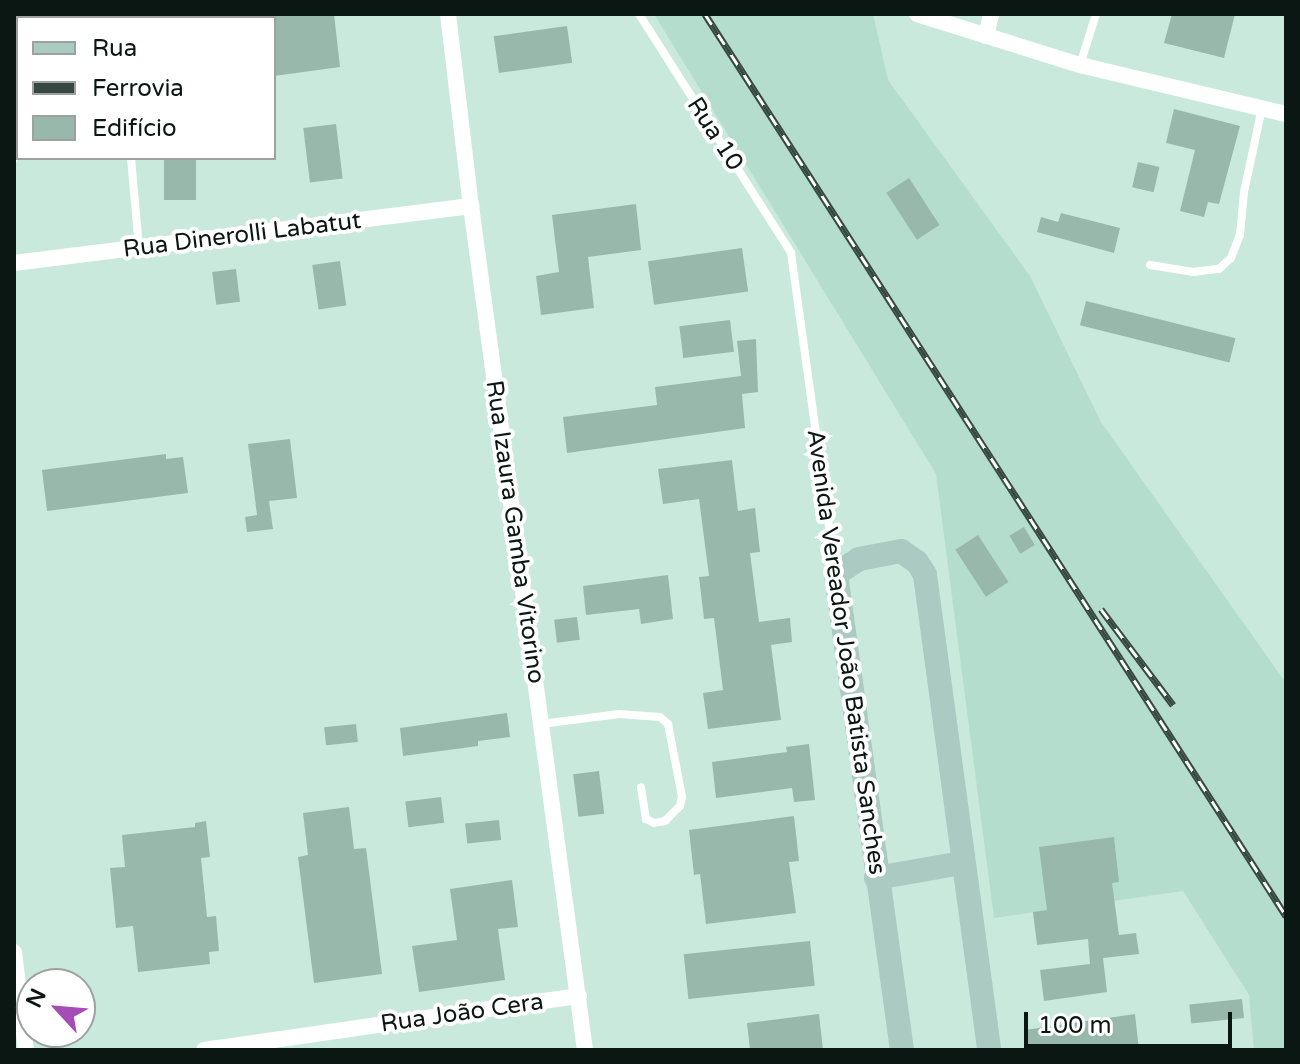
<!DOCTYPE html>
<html>
<head>
<meta charset="utf-8">
<style>
  body { margin:0 }
  #map { position:relative; width:1300px; height:1064px; overflow:hidden; background:#c9e9dd; font-family:"Varela Round",sans-serif }
  div>[style] { position:absolute }
  .built>* { inset:0; background:#b5ddce }
  .building>* { inset:0; background:#99b8ac; transform-origin:0 0 }
  .lane>* { height:8px; margin:-4px; padding:0 4px; transform-origin:4px; border-radius:4px; background:#fff }
  .street>* { height:16px; margin:-8px; padding:0 8px; transform-origin:8px; border-radius:8px; background:#fff }
  .secondary>* { height:24px; margin:-12px; padding:0 12px; transform-origin:12px; border-radius:12px; background:#abcac1 }
  .rail>* { height:7px; margin-top:-3.5px; transform-origin:0; background:repeating-linear-gradient(90deg,#fff 0 12px,#374842 0 24px); box-sizing:border-box; border-block:2px solid #374842 }
  span { translate:-50% -50%; white-space:nowrap; text-align:center; line-height:1.15; -webkit-text-stroke:8px #fff; paint-order:stroke }
  .street-label { font-size:24px; color:#0b1713 }
  .frame { position:absolute; inset:0; border:16px solid #0b1713; pointer-events:none }
  .legend { position:absolute; left:16px; top:16px; width:260px; height:144px; box-sizing:border-box; background:#fff; border:2px solid #9da2a1; margin:0; padding:10px 14px; list-style:none; font-size:24px; color:#0b1713 }
  .legend li { display:flex; align-items:center; gap:16px; height:40px }
  .legend b { width:40px; border:2px solid #9da2a1 }
  .north { position:absolute; left:16px; top:968px; width:80px; height:80px; box-sizing:border-box; background:#fff; border:2px solid #9da2a1; border-radius:50%; rotate:296deg; font-size:22px; font-weight:700; line-height:32px; text-align:center; color:#0b1713 }
  .north::after { content:''; display:block; margin:auto; width:28px; height:36px; background:#a54cb9; clip-path:polygon(50% 0,100% 100%,50% 72%,0 100%) }
  .scale { position:absolute; left:1024px; top:1012px; width:208px; height:36px; box-sizing:border-box; border:4px solid #0b1713; border-top:0; padding-left:10px; font-size:24px; line-height:28px; white-space:nowrap; color:#0b1713; -webkit-text-stroke:6px #fff; paint-order:stroke }
</style>
</head>
<body>
<div id="map">
  <div class="built">
    <div style="clip-path:polygon(654px 14px,873px 14px,888px 80px,1030px 276px,1101px 422px,1286px 683px,1286px 1050px,1254px 1050px,1249px 995px,1183px 891px,994px 918px,936px 474px)"></div>
  </div>
  <div class="building">
    <div style="clip-path:polygon(274px 14px,334px 14px,340px 67px,274px 76px)"></div>
    <div style="clip-path:polygon(1172px 14px,1235px 14px,1224px 58px,1164px 43px)"></div>
    <div style="left:567px;top:26px;width:37px;height:74px;rotate:82deg"></div>
    <div style="clip-path:polygon(1174px 109px,1240px 126px,1219px 204px,1208px 202px,1204px 217px,1180px 211px,1195px 150px,1166px 143px)"></div>
    <div style="left:336px;top:124px;width:55px;height:33px;rotate:83deg"></div>
    <div style="left:164px;top:158px;width:32px;height:42px"></div>
    <div style="left:1138px;top:162px;width:22px;height:26px;rotate:13deg"></div>
    <div style="left:909px;top:178px;width:56px;height:27px;rotate:57deg"></div>
    <div style="clip-path:polygon(636px 204px,641px 250px,588px 257px,594px 308px,541px 315px,536px 276px,559px 272px,552px 215px)"></div>
    <div style="clip-path:polygon(1061px 213px,1120px 228px,1114px 253px,1037px 232px,1041px 217px,1058px 222px)"></div>
    <div style="left:742px;top:248px;width:44px;height:95px;rotate:82deg"></div>
    <div style="left:340px;top:261px;width:45px;height:28px;rotate:82deg"></div>
    <div style="left:236px;top:269px;width:33px;height:24px;rotate:83deg"></div>
    <div style="left:1086px;top:301px;width:154px;height:25px;rotate:14deg"></div>
    <div style="left:730px;top:320px;width:32px;height:51px;rotate:83deg"></div>
    <div style="clip-path:polygon(756px 339px,758px 392px,742px 394px,745px 428px,567px 453px,563px 417px,657px 405px,655px 387px,741px 376px,737px 341px)"></div>
    <div style="clip-path:polygon(290px 439px,297px 498px,269px 501px,273px 529px,247px 532px,245px 517px,257px 515px,248px 444px)"></div>
    <div style="clip-path:polygon(166px 454px,166px 459px,183px 457px,188px 493px,47px 511px,42px 470px)"></div>
    <div style="clip-path:polygon(732px 460px,738px 511px,755px 508px,760px 552px,750px 553px,759px 622px,790px 618px,792px 642px,771px 645px,781px 720px,708px 729px,703px 693px,723px 690px,714px 618px,704px 619px,699px 577px,709px 576px,699px 499px,663px 504px,658px 469px)"></div>
    <div style="left:1024px;top:527px;width:21px;height:17px;rotate:59deg"></div>
    <div style="left:978px;top:535px;width:56px;height:27px;rotate:57deg"></div>
    <div style="clip-path:polygon(668px 575px,673px 619px,641px 624px,639px 609px,586px 615px,583px 586px)"></div>
    <div style="left:577px;top:617px;width:23px;height:23px;rotate:83deg"></div>
    <div style="clip-path:polygon(507px 713px,510px 737px,478px 741px,478px 746px,403px 756px,400px 728px)"></div>
    <div style="left:356px;top:724px;width:18px;height:32px;rotate:84deg"></div>
    <div style="clip-path:polygon(809px 744px,815px 800px,794px 802px,792px 788px,716px 798px,712px 762px,787px 752px,786px 747px)"></div>
    <div style="left:599px;top:771px;width:43px;height:26px;rotate:83deg"></div>
    <div style="left:441px;top:797px;width:26px;height:36px;rotate:83deg"></div>
    <div style="clip-path:polygon(349px 807px,354px 849px,366px 848px,382px 974px,314px 983px,298px 857px,308px 855px,303px 813px)"></div>
    <div style="clip-path:polygon(794px 816px,799px 861px,789px 862px,796px 913px,706px 924px,700px 874px,694px 875px,689px 830px)"></div>
    <div style="left:499px;top:820px;width:20px;height:34px;rotate:84deg"></div>
    <div style="clip-path:polygon(206px 821px,210px 857px,201px 858px,207px 917px,216px 916px,219px 951px,209px 952px,210px 964px,138px 972px,133px 926px,116px 928px,110px 868px,125px 867px,122px 835px,195px 827px,195px 823px)"></div>
    <div style="clip-path:polygon(1114px 837px,1119px 882px,1112px 883px,1119px 935px,1136px 933px,1139px 954px,1103px 958px,1107px 992px,1044px 1001px,1040px 970px,1090px 964px,1088px 939px,1037px 945px,1033px 912px,1047px 910px,1039px 847px)"></div>
    <div style="clip-path:polygon(512px 880px,518px 927px,498px 929px,505px 980px,419px 992px,412px 946px,457px 940px,450px 889px)"></div>
    <div style="left:810px;top:941px;width:45px;height:127px;rotate:84deg"></div>
    <div style="left:1242px;top:999px;width:19px;height:53px;rotate:84deg"></div>
    <div style="clip-path:polygon(819px 1014px,823px 1050px,750px 1050px,747px 1023px)"></div>
    <div style="clip-path:polygon(1135px 1014px,1139px 1050px,1054px 1050px,1054px 1044px,1027px 1047px,1025px 1030px)"></div>
  </div>
  <div class="lane">
    <div style="left:639px;top:14px;width:283px;rotate:57.5deg"></div>
    <div style="left:791px;top:253px;width:319px;rotate:82.1deg"></div>
    <div style="left:1080px;top:65px;width:53px;rotate:-72.6deg"></div>
    <div style="left:131px;top:158px;width:90px;rotate:84.9deg"></div>
    <div style="left:14px;top:159px;width:10px;rotate:-66deg"></div>
    <div style="left:1150px;top:265px;width:44px;rotate:9.2deg"></div>
    <div style="left:1193px;top:272px;width:26px;rotate:-7deg"></div>
    <div style="left:1219px;top:269px;width:16px;rotate:-43deg"></div>
    <div style="left:1231px;top:258px;width:25px;rotate:-69deg"></div>
    <div style="left:1240px;top:235px;width:43px;rotate:-84.7deg"></div>
    <div style="left:1244px;top:192px;width:86px;rotate:-77.9deg"></div>
    <div style="left:541px;top:724px;width:79px;rotate:-7.3deg"></div>
    <div style="left:619px;top:714px;width:41px;rotate:4.2deg"></div>
    <div style="left:660px;top:717px;width:11px;rotate:41deg"></div>
    <div style="left:668px;top:724px;width:74px;rotate:79.1deg"></div>
    <div style="left:682px;top:797px;width:9px;rotate:103deg"></div>
    <div style="left:680px;top:806px;width:21px;rotate:135deg"></div>
    <div style="left:665px;top:821px;width:11px;rotate:170deg"></div>
    <div style="left:654px;top:823px;width:9px;rotate:-153deg"></div>
    <div style="left:646px;top:819px;width:32px;rotate:-99deg"></div>
  </div>
  <div class="street">
    <div style="left:448px;top:14px;width:193px;rotate:83.2deg"></div>
    <div style="left:471px;top:206px;width:852px;rotate:82.31deg"></div>
    <div style="left:917px;top:14px;width:171px;rotate:17.4deg"></div>
    <div style="left:1080px;top:65px;width:212px;rotate:13.4deg"></div>
    <div style="left:986px;top:36px;width:23px;rotate:-77deg"></div>
    <div style="left:14px;top:263px;width:461px;rotate:-7.1deg"></div>
    <div style="left:14px;top:952px;width:99px;rotate:83deg"></div>
    <div style="left:204px;top:1050px;width:379px;rotate:-8.2deg"></div>
  </div>
  <div class="secondary">
    <div style="left:876px;top:878px;width:87px;rotate:-9.9deg"></div>
    <div style="left:902px;top:1050px;width:481px;rotate:-97.9deg"></div>
    <div style="left:836px;top:574px;width:27px;rotate:-33deg"></div>
    <div style="left:859px;top:559px;width:43px;rotate:-10.8deg"></div>
    <div style="left:901px;top:551px;width:19px;rotate:35deg"></div>
    <div style="left:917px;top:562px;width:15px;rotate:58deg"></div>
    <div style="left:925px;top:575px;width:479px;rotate:82.3deg"></div>
  </div>
  <div class="rail">
    <div style="left:705px;top:14px;width:1073px;rotate:57.21deg"></div>
    <div style="left:1101px;top:609px;width:120px;rotate:53.1deg"></div>
  </div>
  <div class="street-label">
    <span style="left:715px;top:134px;rotate:57deg">Rua 10</span>
    <span style="left:242px;top:235px;rotate:-7deg">Rua Dinerolli Labatut</span>
    <span style="left:515px;top:532px;rotate:82deg">Rua Izaura Gamba Vitorino</span>
    <span style="left:846px;top:652px;rotate:82deg">Avenida Vereador João Batista Sanches</span>
    <span style="left:462px;top:1013px;rotate:-8deg">Rua João Cera</span>
  </div>
  <div class="frame"></div>
  <ul class="legend">
  <li><b style="height:10px;background:#abcac1"></b>Rua</li>
  <li><b style="height:10px;background:#374842"></b>Ferrovia</li>
  <li><b style="height:22px;background:#99b8ac"></b>Edifício</li>
  </ul>
  <div class="north">N</div>
  <div class="scale">100 m</div>
</div>
</body>
</html>
